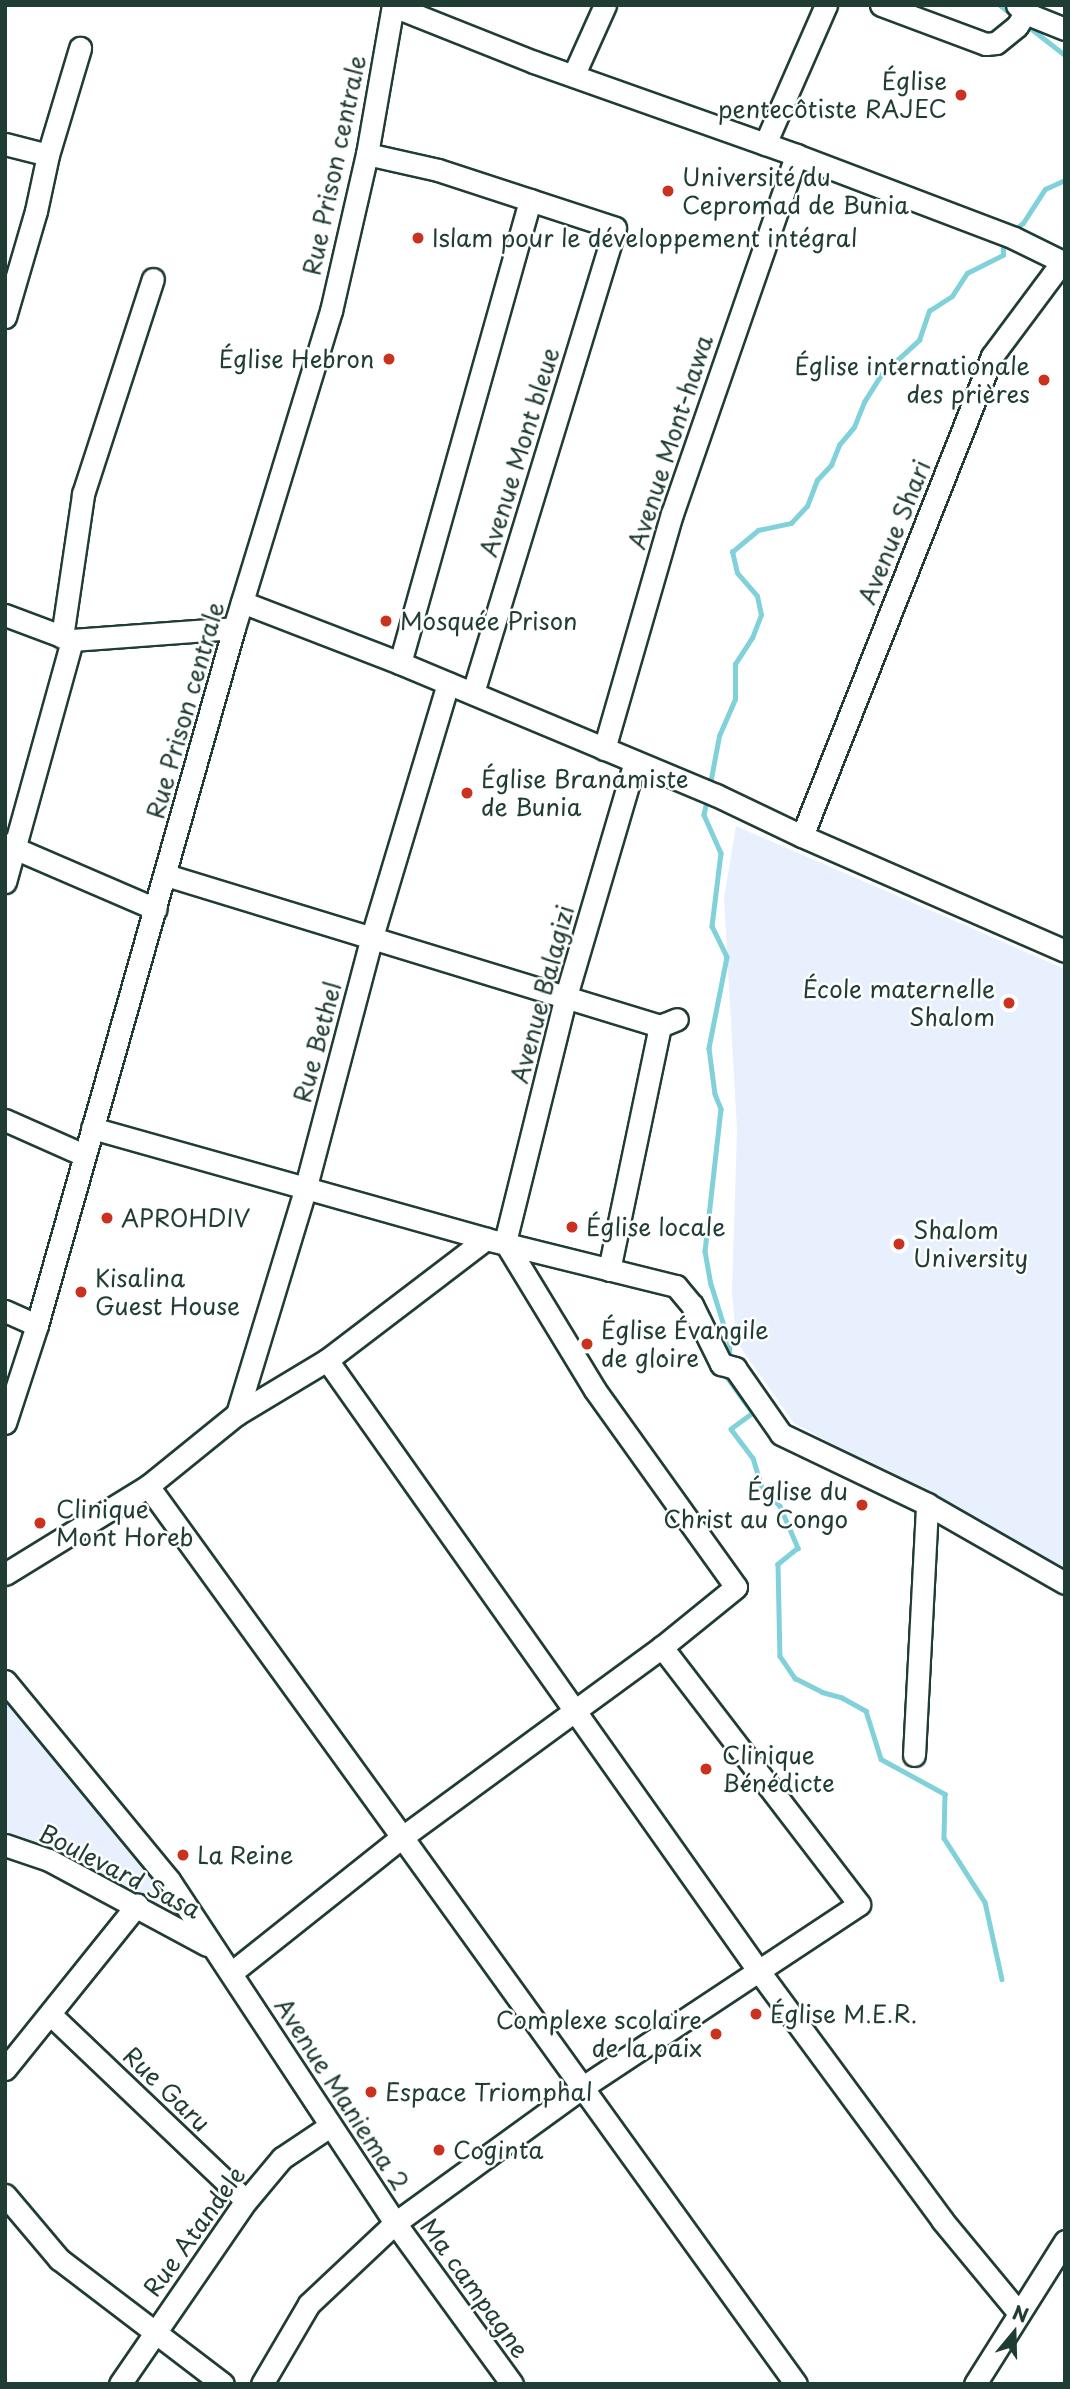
<!DOCTYPE html>
<html>
<head>
<meta charset="utf-8">
<style>
  body { margin:0 }
  #map { position:relative; width:1070px; height:2389px; overflow:hidden; background:#fff; font-family:"Playpen Sans",sans-serif }
  div>[style] { position:absolute }
  .built>* { inset:0; background:#e8effd }
  .stream>* { height:4.5px; margin:-2.25px; padding:0 2.25px; transform-origin:2.25px; border-radius:2.25px; background:#80d1d9 }
  .roads { filter:drop-shadow(2px 0 #1f3d34) drop-shadow(-2px 0 #1f3d34) drop-shadow(0 2px #1f3d34) drop-shadow(0 -2px #1f3d34) }
  .minor>* { height:21px; margin:-10.5px; padding:0 10.5px; transform-origin:10.5px; border-radius:10.5px; background:#fff }
  .dots>* { width:19px; height:19px; translate:-50% -50%; box-sizing:border-box; border:4px solid #fff; border-radius:50% }
  span { translate:-50% -50%; white-space:nowrap; text-align:center; line-height:1.15; -webkit-text-stroke:5px #fff; paint-order:stroke }
  .poi-label { font-size:24px; color:#1f3d34 }
  .right { translate:-100% -50%; text-align:right }
  .left { translate:0 -50%; text-align:left }
  .street-label { font-size:24px; color:#1f3d34 }
  .frame { position:absolute; inset:0; border:7px solid #1f3d34; pointer-events:none }
  .north { position:absolute; left:979px; top:2298px; width:70px; height:70px; -webkit-text-stroke:5px #fff; paint-order:stroke; rotate:19deg; font-size:19px; font-weight:700; line-height:28px; text-align:center; color:#1f3d34 }
  .north::after { content:''; display:block; margin:auto; width:24px; height:32px; background:#1f3d34; clip-path:polygon(50% 0,100% 100%,50% 72%,0 100%) }
</style>
</head>
<body>
<div id="map">
  <div class="built">
    <div style="clip-path:polygon(736px 826px,1065px 969px,1065px 1571px,794px 1423px,736px 1341px,732px 1291px,737px 1130px,724px 898px)"></div>
    <div style="clip-path:polygon(5px 1692px,167px 1884px,163px 1907px,5px 1833px)"></div>
  </div>
  <div class="stream">
    <div style="left:1000px;top:5px;width:18px;rotate:38deg"></div>
    <div style="left:1024px;top:23px;width:52px;rotate:38deg"></div>
    <div style="left:1014px;top:230px;width:11px;rotate:-38deg"></div>
    <div style="left:1023px;top:223px;width:40px;rotate:-57.1deg"></div>
    <div style="left:1045px;top:189px;width:22px;rotate:-24deg"></div>
    <div style="left:710px;top:784px;width:49px;rotate:-79.4deg"></div>
    <div style="left:719px;top:736px;width:40px;rotate:-66.6deg"></div>
    <div style="left:735px;top:699px;width:35px;rotate:-90deg"></div>
    <div style="left:735px;top:664px;width:31px;rotate:-57deg"></div>
    <div style="left:752px;top:638px;width:25px;rotate:-69deg"></div>
    <div style="left:761px;top:615px;width:19px;rotate:-102deg"></div>
    <div style="left:757px;top:596px;width:30px;rotate:-131deg"></div>
    <div style="left:737px;top:573px;width:22px;rotate:-103deg"></div>
    <div style="left:732px;top:552px;width:34px;rotate:-40deg"></div>
    <div style="left:758px;top:530px;width:34px;rotate:-12deg"></div>
    <div style="left:791px;top:523px;width:23px;rotate:-47deg"></div>
    <div style="left:807px;top:506px;width:28px;rotate:-69deg"></div>
    <div style="left:817px;top:480px;width:21px;rotate:-47deg"></div>
    <div style="left:831px;top:465px;width:22px;rotate:-68deg"></div>
    <div style="left:839px;top:445px;width:23px;rotate:-50deg"></div>
    <div style="left:854px;top:427px;width:27px;rotate:-68deg"></div>
    <div style="left:864px;top:402px;width:32px;rotate:-58deg"></div>
    <div style="left:881px;top:375px;width:52px;rotate:-42.6deg"></div>
    <div style="left:919px;top:340px;width:31px;rotate:-71deg"></div>
    <div style="left:929px;top:311px;width:27px;rotate:-33deg"></div>
    <div style="left:952px;top:296px;width:27px;rotate:-57deg"></div>
    <div style="left:967px;top:273px;width:40px;rotate:-26.6deg"></div>
    <div style="left:1003px;top:255px;width:15px;rotate:-90deg"></div>
    <div style="left:708px;top:796px;width:19px;rotate:102deg"></div>
    <div style="left:704px;top:815px;width:42px;rotate:65.9deg"></div>
    <div style="left:721px;top:853px;width:74px;rotate:97deg"></div>
    <div style="left:712px;top:926px;width:34px;rotate:64deg"></div>
    <div style="left:727px;top:957px;width:93px;rotate:101.2deg"></div>
    <div style="left:709px;top:1048px;width:46px;rotate:82.6deg"></div>
    <div style="left:715px;top:1094px;width:16px;rotate:68deg"></div>
    <div style="left:721px;top:1109px;width:143px;rotate:96.4deg"></div>
    <div style="left:705px;top:1251px;width:34px;rotate:80deg"></div>
    <div style="left:711px;top:1284px;width:64px;rotate:72.7deg"></div>
    <div style="left:730px;top:1345px;width:15px;rotate:94deg"></div>
    <div style="left:728px;top:1372px;width:5px;rotate:101deg"></div>
    <div style="left:727px;top:1377px;width:44px;rotate:54.2deg"></div>
    <div style="left:753px;top:1413px;width:27px;rotate:144deg"></div>
    <div style="left:731px;top:1429px;width:36px;rotate:53deg"></div>
    <div style="left:753px;top:1458px;width:31px;rotate:73deg"></div>
    <div style="left:762px;top:1488px;width:25px;rotate:45deg"></div>
    <div style="left:780px;top:1506px;width:46px;rotate:66.8deg"></div>
    <div style="left:798px;top:1548px;width:26px;rotate:141deg"></div>
    <div style="left:778px;top:1564px;width:92px;rotate:88.8deg"></div>
    <div style="left:780px;top:1656px;width:27px;rotate:56deg"></div>
    <div style="left:795px;top:1678px;width:30px;rotate:27deg"></div>
    <div style="left:822px;top:1692px;width:20px;rotate:15deg"></div>
    <div style="left:841px;top:1697px;width:29px;rotate:29deg"></div>
    <div style="left:866px;top:1711px;width:50px;rotate:72.6deg"></div>
    <div style="left:881px;top:1759px;width:73px;rotate:28.7deg"></div>
    <div style="left:945px;top:1794px;width:44px;rotate:91.3deg"></div>
    <div style="left:944px;top:1838px;width:76px;rotate:57.4deg"></div>
    <div style="left:985px;top:1902px;width:79px;rotate:77.6deg"></div>
  </div>
  <div class="roads">
    <div class="minor">
      <div style="left:881px;top:5px;width:112px;rotate:20.4deg"></div>
      <div style="left:986px;top:44px;width:10px;rotate:-6deg"></div>
      <div style="left:996px;top:43px;width:27px;rotate:-39deg"></div>
      <div style="left:1017px;top:26px;width:15px;rotate:-58deg"></div>
      <div style="left:1017px;top:5px;width:11px;rotate:45deg"></div>
      <div style="left:1025px;top:13px;width:43px;rotate:21.8deg"></div>
      <div style="left:393px;top:6px;width:152px;rotate:21.7deg"></div>
      <div style="left:534px;top:62px;width:278px;rotate:19.5deg"></div>
      <div style="left:796px;top:155px;width:233px;rotate:20.8deg"></div>
      <div style="left:1014px;top:238px;width:57px;rotate:26.1deg"></div>
      <div style="left:574px;top:74px;width:76px;rotate:-65.8deg"></div>
      <div style="left:5px;top:144px;width:44px;rotate:14.3deg"></div>
      <div style="left:765px;top:144px;width:152px;rotate:-66.3deg"></div>
      <div style="left:367px;top:154px;width:73px;rotate:12.7deg"></div>
      <div style="left:438px;top:170px;width:186px;rotate:18.1deg"></div>
      <div style="left:615px;top:228px;width:485px;rotate:107deg"></div>
      <div style="left:5px;top:317px;width:110px;rotate:-73.7deg"></div>
      <div style="left:36px;top:211px;width:57px;rotate:-77.9deg"></div>
      <div style="left:48px;top:155px;width:112px;rotate:-73.3deg"></div>
      <div style="left:242px;top:602px;width:169px;rotate:21.1deg"></div>
      <div style="left:400px;top:663px;width:342px;rotate:22.7deg"></div>
      <div style="left:716px;top:795px;width:95px;rotate:25.5deg"></div>
      <div style="left:802px;top:836px;width:287px;rotate:23.6deg"></div>
      <div style="left:5px;top:615px;width:72px;rotate:20.5deg"></div>
      <div style="left:72px;top:640px;width:162px;rotate:-4.2deg"></div>
      <div style="left:62px;top:637px;width:145px;rotate:-81.6deg"></div>
      <div style="left:83px;top:494px;width:226px;rotate:-72deg"></div>
      <div style="left:400px;top:663px;width:481px;rotate:-74.3deg"></div>
      <div style="left:604px;top:749px;width:245px;rotate:-73.9deg"></div>
      <div style="left:672px;top:514px;width:380px;rotate:-70.9deg"></div>
      <div style="left:802px;top:836px;width:516px;rotate:-68.4deg"></div>
      <div style="left:992px;top:356px;width:117px;rotate:-53.3deg"></div>
      <div style="left:5px;top:844px;width:164px;rotate:23.3deg"></div>
      <div style="left:166px;top:875px;width:517px;rotate:17deg"></div>
      <div style="left:660px;top:1026px;width:18px;rotate:-22deg"></div>
      <div style="left:5px;top:882px;width:251px;rotate:-74.5deg"></div>
      <div style="left:5px;top:1120px;width:86px;rotate:23.9deg"></div>
      <div style="left:92px;top:1128px;width:409px;rotate:15.7deg"></div>
      <div style="left:505px;top:1242px;width:173px;rotate:58.7deg"></div>
      <div style="left:595px;top:1390px;width:242px;rotate:54.4deg"></div>
      <div style="left:736px;top:1587px;width:95px;rotate:141deg"></div>
      <div style="left:662px;top:1647px;width:322px;rotate:143.8deg"></div>
      <div style="left:402px;top:1837px;width:674px;rotate:54.24deg"></div>
      <div style="left:505px;top:1242px;width:253px;rotate:-76.1deg"></div>
      <div style="left:566px;top:996px;width:244px;rotate:-73.6deg"></div>
      <div style="left:609px;top:1270px;width:249px;rotate:-78.2deg"></div>
      <div style="left:5px;top:1311px;width:35px;rotate:24deg"></div>
      <div style="left:327px;top:1360px;width:747px;rotate:54.76deg"></div>
      <div style="left:758px;top:1970px;width:310px;rotate:53.6deg"></div>
      <div style="left:942px;top:2220px;width:121px;rotate:50.4deg"></div>
      <div style="left:237px;top:1414px;width:234px;rotate:-73.1deg"></div>
      <div style="left:305px;top:1190px;width:259px;rotate:-75.2deg"></div>
      <div style="left:371px;top:940px;width:268px;rotate:-73.3deg"></div>
      <div style="left:5px;top:1423px;width:103px;rotate:-71.9deg"></div>
      <div style="left:37px;top:1325px;width:724px;rotate:-74.22deg"></div>
      <div style="left:234px;top:628px;width:332px;rotate:-73deg"></div>
      <div style="left:331px;top:311px;width:161px;rotate:-77.1deg"></div>
      <div style="left:367px;top:154px;width:151px;rotate:-80.1deg"></div>
      <div style="left:148px;top:1486px;width:433px;rotate:54.1deg"></div>
      <div style="left:402px;top:1837px;width:218px;rotate:141.5deg"></div>
      <div style="left:5px;top:1574px;width:168px;rotate:-31.6deg"></div>
      <div style="left:148px;top:1486px;width:114px;rotate:-39deg"></div>
      <div style="left:237px;top:1414px;width:105px;rotate:-31deg"></div>
      <div style="left:327px;top:1360px;width:200px;rotate:-37.3deg"></div>
      <div style="left:486px;top:1239px;width:196px;rotate:13.9deg"></div>
      <div style="left:676px;top:1286px;width:25px;rotate:50deg"></div>
      <div style="left:692px;top:1305px;width:66px;rotate:63.8deg"></div>
      <div style="left:721px;top:1364px;width:15px;rotate:16deg"></div>
      <div style="left:735px;top:1368px;width:80px;rotate:55.1deg"></div>
      <div style="left:781px;top:1434px;width:162px;rotate:25.6deg"></div>
      <div style="left:927px;top:1504px;width:159px;rotate:29.8deg"></div>
      <div style="left:5px;top:1681px;width:258px;rotate:50.5deg"></div>
      <div style="left:169px;top:1880px;width:411px;rotate:56.6deg"></div>
      <div style="left:395px;top:2223px;width:199px;rotate:54deg"></div>
      <div style="left:914px;top:1755px;width:251px;rotate:-87deg"></div>
      <div style="left:5px;top:1845px;width:46px;rotate:18.8deg"></div>
      <div style="left:49px;top:1860px;width:179px;rotate:28.3deg"></div>
      <div style="left:51px;top:2015px;width:269px;rotate:43.6deg"></div>
      <div style="left:5px;top:2069px;width:211px;rotate:-51.2deg"></div>
      <div style="left:5px;top:2195px;width:84px;rotate:49.8deg"></div>
      <div style="left:59px;top:2259px;width:206px;rotate:37.3deg"></div>
      <div style="left:120px;top:2384px;width:222px;rotate:-55.5deg"></div>
      <div style="left:246px;top:2201px;width:56px;rotate:-50.1deg"></div>
      <div style="left:282px;top:2158px;width:58px;rotate:-33.7deg"></div>
      <div style="left:262px;top:2384px;width:93px;rotate:-59.6deg"></div>
      <div style="left:309px;top:2304px;width:118px;rotate:-43.3deg"></div>
      <div style="left:395px;top:2223px;width:232px;rotate:-35.9deg"></div>
      <div style="left:583px;top:2087px;width:331px;rotate:-33.5deg"></div>
      <div style="left:859px;top:1904px;width:324px;rotate:-127.5deg"></div>
      <div style="left:975px;top:2384px;width:169px;rotate:-57.8deg"></div>
    </div>
  </div>
  <div class="dots">
    <div style="left:961px;top:95px;background:#c8321e"></div>
    <div style="left:668px;top:191px;background:#c8321e"></div>
    <div style="left:418px;top:238px;background:#c8321e"></div>
    <div style="left:389px;top:359px;background:#c8321e"></div>
    <div style="left:1044px;top:380px;background:#c8321e"></div>
    <div style="left:386px;top:621px;background:#c8321e"></div>
    <div style="left:467px;top:793px;background:#c8321e"></div>
    <div style="left:1009px;top:1003px;background:#c8321e"></div>
    <div style="left:107px;top:1218px;background:#c8321e"></div>
    <div style="left:572px;top:1227px;background:#c8321e"></div>
    <div style="left:899px;top:1244px;background:#c8321e"></div>
    <div style="left:81px;top:1292px;background:#c8321e"></div>
    <div style="left:587px;top:1344px;background:#c8321e"></div>
    <div style="left:862px;top:1505px;background:#c8321e"></div>
    <div style="left:40px;top:1523px;background:#c8321e"></div>
    <div style="left:706px;top:1769px;background:#c8321e"></div>
    <div style="left:183px;top:1855px;background:#c8321e"></div>
    <div style="left:756px;top:2014px;background:#c8321e"></div>
    <div style="left:716px;top:2034px;background:#c8321e"></div>
    <div style="left:371px;top:2092px;background:#c8321e"></div>
    <div style="left:439px;top:2150px;background:#c8321e"></div>
  </div>
  <div class="poi-label">
    <span class="right" style="left:947px;top:95px">Église<br>pentecôtiste RAJEC</span>
    <span class="left" style="left:682px;top:191px">Université du<br>Cepromad de Bunia</span>
    <span class="left" style="left:432px;top:238px">Islam pour le développement intégral</span>
    <span class="right" style="left:375px;top:359px">Église Hebron</span>
    <span class="right" style="left:1030px;top:380px">Église internationale<br>des prières</span>
    <span class="left" style="left:400px;top:621px">Mosquée Prison</span>
    <span class="left" style="left:481px;top:793px">Église Branamiste<br>de Bunia</span>
    <span class="right" style="left:995px;top:1003px">École maternelle<br>Shalom</span>
    <span class="left" style="left:121px;top:1218px">APROHDIV</span>
    <span class="left" style="left:586px;top:1227px">Église locale</span>
    <span class="left" style="left:913px;top:1244px">Shalom<br>University</span>
    <span class="left" style="left:95px;top:1292px">Kisalina<br>Guest House</span>
    <span class="left" style="left:601px;top:1344px">Église Évangile<br>de gloire</span>
    <span class="right" style="left:848px;top:1505px">Église du<br>Christ au Congo</span>
    <span class="left" style="left:56px;top:1523px">Clinique<br>Mont Horeb</span>
    <span class="left" style="left:722px;top:1769px">Clinique<br>Bénédicte</span>
    <span class="left" style="left:197px;top:1855px">La Reine</span>
    <span class="left" style="left:770px;top:2014px">Église M.E.R.</span>
    <span class="right" style="left:702px;top:2034px">Complexe scolaire<br>de la paix</span>
    <span class="left" style="left:385px;top:2092px">Espace Triomphal</span>
    <span class="left" style="left:453px;top:2150px">Coginta</span>
  </div>
  <div class="street-label">
    <span style="left:334px;top:165px;rotate:-78deg">Rue Prison centrale</span>
    <span style="left:670px;top:442px;rotate:-72deg">Avenue Mont-hawa</span>
    <span style="left:519px;top:452px;rotate:-73deg">Avenue Mont bleue</span>
    <span style="left:894px;top:532px;rotate:-68deg">Avenue Shari</span>
    <span style="left:185px;top:710px;rotate:-74deg">Rue Prison centrale</span>
    <span style="left:542px;top:994px;rotate:-75deg">Avenue Balagizi</span>
    <span style="left:317px;top:1042px;rotate:-75deg">Rue Bethel</span>
    <span style="left:120px;top:1871px;rotate:27deg">Boulevard Sasa</span>
    <span style="left:167px;top:2089px;rotate:44deg">Rue Garu</span>
    <span style="left:342px;top:2094px;rotate:57deg">Avenue Maniema 2</span>
    <span style="left:194px;top:2231px;rotate:-54deg">Rue Atandele</span>
    <span style="left:475px;top:2288px;rotate:54deg">Ma campagne</span>
  </div>
  <div class="frame"></div>
  <div class="north">N</div>
</div>
</body>
</html>
